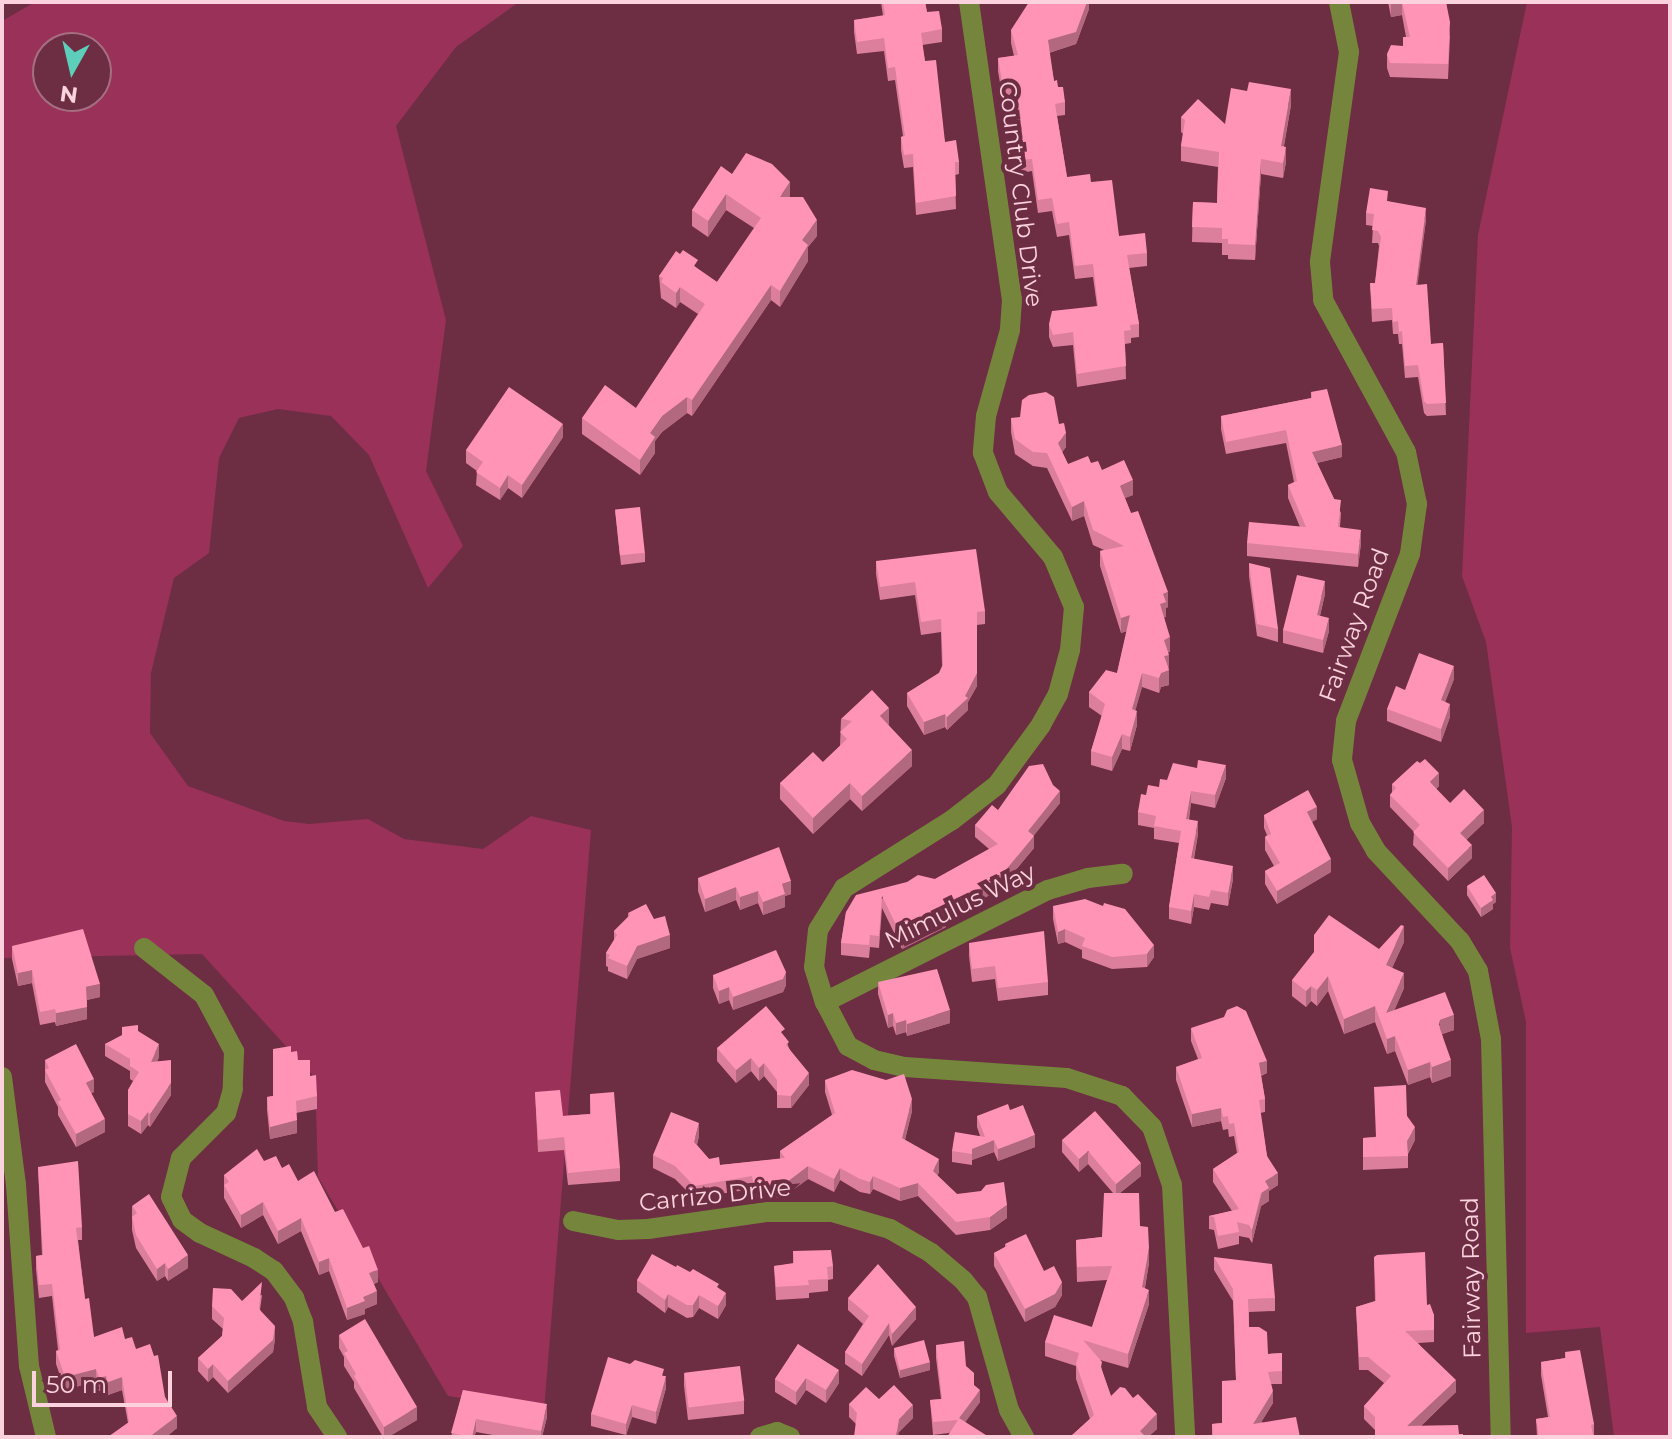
<!DOCTYPE html>
<html>
<head>
<meta charset="utf-8">
<style>
  body { margin:0 }
  #map { position:relative; width:1672px; height:1439px; overflow:hidden; background:#6d2d43; font-family:Montserrat,sans-serif }
  div>[style] { position:absolute }
  .green>* { inset:0; background:#993159 }
  .minor>* { height:20px; margin:-10px; padding:0 10px; transform-origin:10px; border-radius:10px; background:#75863c }
  .wall>* { inset:0; background:#db7f9d }
  .shaded-wall>* { inset:0; background:#b2687f }
  .building>* { inset:0; background:#ff94b6; transform-origin:0 0 }
  span { translate:-50% -50%; white-space:nowrap; text-align:center; line-height:1.15; -webkit-text-stroke:8px #6d2d43; paint-order:stroke }
  .street-label { font-size:24px; color:#fbd2dd }
  .frame { position:absolute; inset:0; border:4px solid #fbd2dd; pointer-events:none }
  .north { position:absolute; left:32px; top:32px; width:80px; height:80px; box-sizing:border-box; background:#6d2d43; border:2px solid #a66f81; border-radius:50%; rotate:188deg; font-size:22px; font-weight:700; line-height:32px; text-align:center; color:#fbd2dd }
  .north::after { content:''; display:block; margin:auto; width:28px; height:36px; background:#5cceba; clip-path:polygon(50% 0,100% 100%,50% 72%,0 100%) }
  .scale { position:absolute; left:32px; top:1371px; width:140px; height:36px; box-sizing:border-box; border:4px solid #fbd2dd; border-top:0; padding-left:10px; font-size:24px; line-height:28px; white-space:nowrap; color:#fbd2dd; -webkit-text-stroke:6px #6d2d43; paint-order:stroke }
</style>
</head>
<body>
<div id="map">
  <div class="green">
    <div style="clip-path:polygon(evenodd,35px 2px,519px 2px,456px 47px,396px 126px,446px 320px,426px 471px,463px 546px,428px 588px,369px 455px,331px 416px,278px 409px,239px 418px,219px 458px,209px 553px,174px 578px,151px 673px,150px 733px,188px 786px,284px 821px,309px 824px,368px 819px,404px 839px,483px 849px,531px 816px,591px 830px,544px 1411px,448px 1396px,318px 1177px,315px 1078px,202px 954px,2px 958px,2px 21px,35px 2px,48px 48px,96px 48px,96px 96px,48px 96px,48px 48px)"></div>
    <div style="clip-path:polygon(1527px 2px,1670px 2px,1670px 1437px,1614px 1437px,1600px 1327px,1526px 1333px,1526px 1022px,1510px 948px,1512px 827px,1486px 642px,1462px 576px,1478px 235px)"></div>
  </div>
  <div class="minor">
    <div style="left:969px;top:2px;width:301px;rotate:81.8deg"></div>
    <div style="left:1012px;top:300px;width:30px;rotate:94deg"></div>
    <div style="left:1010px;top:330px;width:89px;rotate:105.6deg"></div>
    <div style="left:986px;top:416px;width:37px;rotate:95deg"></div>
    <div style="left:983px;top:453px;width:42px;rotate:69deg"></div>
    <div style="left:998px;top:492px;width:85px;rotate:49.8deg"></div>
    <div style="left:1053px;top:557px;width:54px;rotate:67.2deg"></div>
    <div style="left:1074px;top:607px;width:43px;rotate:95.3deg"></div>
    <div style="left:1070px;top:650px;width:46px;rotate:105.3deg"></div>
    <div style="left:1058px;top:694px;width:35px;rotate:119deg"></div>
    <div style="left:1041px;top:725px;width:74px;rotate:126.3deg"></div>
    <div style="left:997px;top:785px;width:57px;rotate:142.1deg"></div>
    <div style="left:952px;top:820px;width:128px;rotate:147.8deg"></div>
    <div style="left:844px;top:888px;width:49px;rotate:121.8deg"></div>
    <div style="left:818px;top:930px;width:37px;rotate:96deg"></div>
    <div style="left:814px;top:967px;width:37px;rotate:73deg"></div>
    <div style="left:825px;top:1002px;width:50px;rotate:62.4deg"></div>
    <div style="left:848px;top:1046px;width:30px;rotate:28deg"></div>
    <div style="left:874px;top:1060px;width:32px;rotate:13deg"></div>
    <div style="left:905px;top:1067px;width:162px;rotate:3.9deg"></div>
    <div style="left:1067px;top:1078px;width:58px;rotate:18.1deg"></div>
    <div style="left:1122px;top:1096px;width:43px;rotate:45.9deg"></div>
    <div style="left:1152px;top:1127px;width:61px;rotate:71deg"></div>
    <div style="left:1172px;top:1185px;width:252px;rotate:87deg"></div>
    <div style="left:1339px;top:2px;width:51px;rotate:78.7deg"></div>
    <div style="left:1349px;top:52px;width:212px;rotate:97.9deg"></div>
    <div style="left:1320px;top:262px;width:38px;rotate:85deg"></div>
    <div style="left:1323px;top:300px;width:173px;rotate:61.4deg"></div>
    <div style="left:1406px;top:452px;width:53px;rotate:78.1deg"></div>
    <div style="left:1417px;top:504px;width:50px;rotate:98deg"></div>
    <div style="left:1410px;top:554px;width:179px;rotate:111deg"></div>
    <div style="left:1346px;top:721px;width:39px;rotate:96deg"></div>
    <div style="left:1342px;top:760px;width:66px;rotate:74.1deg"></div>
    <div style="left:1360px;top:823px;width:32px;rotate:60deg"></div>
    <div style="left:1376px;top:851px;width:123px;rotate:47deg"></div>
    <div style="left:1460px;top:941px;width:35px;rotate:59deg"></div>
    <div style="left:1478px;top:971px;width:69px;rotate:79.2deg"></div>
    <div style="left:1491px;top:1039px;width:398px;rotate:88.6deg"></div>
    <div style="left:144px;top:948px;width:76px;rotate:38.1deg"></div>
    <div style="left:204px;top:995px;width:64px;rotate:61.8deg"></div>
    <div style="left:234px;top:1051px;width:38px;rotate:92deg"></div>
    <div style="left:233px;top:1089px;width:25px;rotate:106deg"></div>
    <div style="left:226px;top:1113px;width:64px;rotate:135deg"></div>
    <div style="left:181px;top:1158px;width:40px;rotate:104.4deg"></div>
    <div style="left:171px;top:1197px;width:25px;rotate:64deg"></div>
    <div style="left:182px;top:1220px;width:22px;rotate:36deg"></div>
    <div style="left:200px;top:1233px;width:60px;rotate:24.8deg"></div>
    <div style="left:254px;top:1258px;width:24px;rotate:33deg"></div>
    <div style="left:274px;top:1271px;width:34px;rotate:53deg"></div>
    <div style="left:294px;top:1298px;width:26px;rotate:69deg"></div>
    <div style="left:303px;top:1322px;width:86px;rotate:80.6deg"></div>
    <div style="left:317px;top:1407px;width:36px;rotate:56deg"></div>
    <div style="left:825px;top:1002px;width:250px;rotate:-26.7deg"></div>
    <div style="left:1048px;top:890px;width:42px;rotate:-16.7deg"></div>
    <div style="left:1088px;top:878px;width:35px;rotate:-7deg"></div>
    <div style="left:2px;top:1077px;width:109px;rotate:82.6deg"></div>
    <div style="left:16px;top:1185px;width:181px;rotate:85.9deg"></div>
    <div style="left:29px;top:1366px;width:73px;rotate:76.5deg"></div>
    <div style="left:573px;top:1221px;width:46px;rotate:11.3deg"></div>
    <div style="left:618px;top:1230px;width:30px;rotate:-2deg"></div>
    <div style="left:648px;top:1229px;width:119px;rotate:-8.2deg"></div>
    <div style="left:766px;top:1212px;width:66px"></div>
    <div style="left:832px;top:1212px;width:60px;rotate:16.3deg"></div>
    <div style="left:890px;top:1229px;width:48px;rotate:30.3deg"></div>
    <div style="left:931px;top:1253px;width:42px;rotate:40.2deg"></div>
    <div style="left:963px;top:1280px;width:22px;rotate:51deg"></div>
    <div style="left:977px;top:1297px;width:117px;rotate:74.2deg"></div>
    <div style="left:1009px;top:1410px;width:31px;rotate:61deg"></div>
    <div style="left:760px;top:1437px;width:18px;rotate:-16deg"></div>
    <div style="left:777px;top:1432px;width:14px;rotate:21deg"></div>
  </div>
  <div class="wall">
    <div style="clip-path:polygon(881px 2px,925px 2px,927px 12px,942px 29px,942px 42px,922px 45px,925px 61px,945px 142px,959px 162px,959px 174px,955px 175px,956px 209px,916px 215px,913px 167px,904px 168px,901px 150px,901px 137px,903px 136px,895px 80px,888px 81px,884px 51px,857px 54px,854px 32px,854px 20px,883px 16px)"></div>
    <div style="clip-path:polygon(1089px 2px,1089px 9px,1076px 44px,1049px 53px,1054px 81px,1058px 87px,1065px 102px,1065px 115px,1057px 116px,1067px 177px,1091px 182px,1119px 236px,1147px 253px,1147px 266px,1129px 268px,1139px 324px,1139px 337px,1131px 338px,1131px 343px,1125px 344px,1126px 379px,1077px 387px,1073px 345px,1053px 347px,1049px 337px,1049px 324px,1097px 306px,1093px 277px,1075px 279px,1069px 235px,1057px 237px,1052px 211px,1038px 213px,1032px 171px,1021px 173px,1016px 133px,1016px 120px,1019px 119px,1016px 99px,1003px 101px,998px 71px,998px 58px,1014px 56px,1011px 43px,1011px 30px)"></div>
    <div style="clip-path:polygon(1388px 2px,1446px 2px,1450px 37px,1448px 79px,1390px 77px,1387px 68px,1387px 54px,1403px 46px,1406px 37px,1402px 15px,1391px 17px)"></div>
    <div style="clip-path:polygon(1291px 105px,1284px 146px,1286px 162px,1283px 178px,1261px 174px,1255px 260px,1228px 259px,1228px 255px,1222px 255px,1222px 243px,1192px 242px,1193px 202px,1217px 203px,1218px 167px,1181px 161px,1181px 146px,1183px 134px,1181px 132px,1181px 117px,1225px 124px)"></div>
    <div style="clip-path:polygon(732px 174px,790px 197px,817px 236px,808px 247px,808px 261px,780px 307px,771px 300px,692px 416px,687px 413px,662px 432px,655px 441px,655px 453px,640px 475px,582px 434px,582px 418px,636px 408px,698px 314px,680px 302px,676px 308px,661px 298px,659px 276px,680px 254px,698px 269px,717px 282px,754px 228px,726px 210px,708px 237px,692px 226px,692px 210px)"></div>
    <div style="clip-path:polygon(1388px 201px,1426px 220px,1417px 284px,1431px 344px,1443px 343px,1446px 415px,1427px 416px,1424px 413px,1418px 377px,1405px 378px,1402px 344px,1399px 344px,1398px 334px,1393px 334px,1392px 320px,1372px 322px,1370px 283px,1375px 283px,1379px 246px,1378px 243px,1372px 243px,1373px 226px,1366px 225px,1366px 213px)"></div>
    <div style="clip-path:polygon(1311px 392px,1342px 457px,1317px 463px,1341px 513px,1340px 527px,1361px 543px,1358px 567px,1247px 556px,1247px 543px,1300px 527px,1288px 498px,1288px 485px,1294px 482px,1286px 443px,1226px 454px,1221px 429px,1221px 416px,1311px 398px)"></div>
    <div style="clip-path:polygon(1011px 418px,1059px 424px,1066px 447px,1062px 452px,1068px 464px,1091px 463px,1133px 495px,1125px 498px,1168px 607px,1166px 608px,1166px 617px,1164px 617px,1170px 652px,1168px 652px,1169px 685px,1161px 687px,1159px 693px,1142px 687px,1135px 710px,1137px 725px,1130px 751px,1122px 749px,1112px 771px,1091px 765px,1091px 751px,1102px 716px,1089px 707px,1089px 692px,1117px 673px,1127px 631px,1121px 633px,1100px 566px,1100px 551px,1104px 550px,1093px 545px,1084px 516px,1072px 521px,1047px 468px,1033px 466px,1015px 454px,1011px 432px)"></div>
    <div style="clip-path:polygon(563px 437px,522px 498px,508px 488px,500px 500px,476px 485px,477px 471px,466px 463px,466px 450px)"></div>
    <div style="clip-path:polygon(615px 510px,645px 553px,645px 562px,621px 565px)"></div>
    <div style="clip-path:polygon(876px 561px,985px 611px,985px 624px,977px 625px,977px 686px,968px 702px,968px 710px,947px 730px,945px 727px,924px 735px,907px 706px,907px 693px,939px 673px,942px 666px,941px 632px,921px 635px,915px 595px,880px 600px,876px 574px)"></div>
    <div style="clip-path:polygon(1249px 563px,1278px 629px,1278px 642px,1257px 636px,1249px 576px)"></div>
    <div style="clip-path:polygon(1325px 594px,1320px 616px,1329px 631px,1323px 653px,1283px 643px,1283px 630px)"></div>
    <div style="clip-path:polygon(1454px 679px,1445px 702px,1450px 717px,1441px 742px,1387px 721px,1387px 709px,1405px 690px)"></div>
    <div style="clip-path:polygon(841px 719px,889px 724px,888px 725px,912px 766px,862px 811px,850px 799px,813px 834px,780px 799px,780px 783px,823px 762px,840px 746px)"></div>
    <div style="clip-path:polygon(1226px 778px,1215px 808px,1191px 803px,1189px 820px,1198px 834px,1194px 859px,1233px 879px,1228px 906px,1211px 903px,1209px 910px,1194px 907px,1191px 924px,1169px 919px,1169px 907px,1179px 843px,1154px 839px,1154px 828px,1138px 825px,1138px 812px,1146px 795px,1159px 787px)"></div>
    <div style="clip-path:polygon(1392px 784px,1439px 786px,1436px 789px,1450px 803px,1484px 823px,1466px 840px,1472px 858px,1448px 881px,1413px 845px,1414px 832px,1390px 807px,1390px 795px,1392px 792px)"></div>
    <div style="clip-path:polygon(1060px 803px,1033px 836px,1034px 848px,1000px 889px,946px 920px,946px 927px,902px 949px,882px 908px,879px 948px,870px 947px,869px 958px,841px 955px,841px 943px,846px 912px,935px 879px,989px 849px,975px 837px,975px 825px,998px 810px)"></div>
    <div style="clip-path:polygon(1264px 815px,1317px 819px,1312px 822px,1331px 872px,1277px 904px,1265px 884px,1265px 871px,1274px 866px,1265px 850px,1265px 837px,1267px 835px,1264px 828px)"></div>
    <div style="clip-path:polygon(698px 878px,791px 894px,785px 896px,785px 907px,763px 915px,758px 903px,740px 910px,736px 900px,705px 912px,698px 891px)"></div>
    <div style="clip-path:polygon(1467px 886px,1496px 902px,1493px 904px,1493px 909px,1481px 917px,1467px 895px)"></div>
    <div style="clip-path:polygon(1053px 906px,1154px 957px,1147px 967px,1112px 969px,1082px 958px,1082px 950px,1065px 942px,1058px 944px,1053px 919px)"></div>
    <div style="clip-path:polygon(628px 913px,670px 948px,637px 959px,627px 979px,608px 971px,608px 967px,606px 966px,606px 953px,614px 940px,614px 931px,628px 917px)"></div>
    <div style="clip-path:polygon(1404px 942px,1392px 968px,1404px 988px,1394px 1011px,1454px 1030px,1442px 1034px,1451px 1076px,1432px 1083px,1430px 1077px,1408px 1085px,1395px 1051px,1387px 1054px,1375px 1022px,1344px 1034px,1328px 991px,1317px 1006px,1311px 1001px,1306px 1007px,1292px 996px,1292px 980px,1379px 949px)"></div>
    <div style="clip-path:polygon(969px 943px,1048px 982px,1048px 995px,998px 1001px,995px 979px,972px 982px,969px 956px)"></div>
    <div style="clip-path:polygon(12px 946px,100px 997px,87px 1000px,87px 1019px,56px 1026px,55px 1022px,40px 1025px,32px 983px,18px 986px,12px 959px)"></div>
    <div style="clip-path:polygon(713px 975px,786px 985px,783px 992px,733px 1010px,729px 1000px,719px 1004px,713px 988px)"></div>
    <div style="clip-path:polygon(878px 982px,950px 1023px,907px 1036px,906px 1032px,896px 1035px,893px 1026px,888px 1028px,878px 994px)"></div>
    <div style="clip-path:polygon(1191px 1028px,1267px 1073px,1261px 1076px,1265px 1099px,1265px 1112px,1260px 1113px,1267px 1156px,1278px 1185px,1269px 1191px,1269px 1201px,1261px 1206px,1252px 1243px,1249px 1238px,1239px 1236px,1239px 1244px,1218px 1249px,1214px 1230px,1209px 1229px,1209px 1216px,1232px 1211px,1213px 1182px,1213px 1169px,1237px 1153px,1234px 1136px,1229px 1137px,1228px 1129px,1223px 1130px,1221px 1121px,1192px 1127px,1176px 1080px,1176px 1067px,1198px 1059px,1191px 1041px)"></div>
    <div style="clip-path:polygon(138px 1031px,159px 1057px,157px 1062px,171px 1095px,150px 1127px,148px 1125px,141px 1134px,128px 1126px,128px 1090px,133px 1081px,130px 1079px,130px 1071px,105px 1056px,105px 1044px)"></div>
    <div style="clip-path:polygon(785px 1037px,789px 1048px,809px 1085px,791px 1108px,777px 1108px,777px 1092px,764px 1076px,759px 1081px,751px 1071px,736px 1083px,717px 1061px,717px 1048px)"></div>
    <div style="clip-path:polygon(291px 1052px,310px 1076px,317px 1096px,317px 1109px,296px 1113px,297px 1133px,270px 1139px,267px 1110px,267px 1097px,273px 1096px)"></div>
    <div style="clip-path:polygon(45px 1060px,94px 1092px,91px 1093px,105px 1132px,76px 1147px,58px 1115px,58px 1107px,45px 1082px)"></div>
    <div style="clip-path:polygon(825px 1080px,912px 1111px,905px 1140px,939px 1172px,937px 1176px,957px 1194px,1007px 1218px,990px 1230px,956px 1235px,918px 1196px,900px 1201px,873px 1189px,870px 1194px,860px 1192px,840px 1180px,834px 1192px,808px 1179px,783px 1197px,754px 1201px,752px 1189px,694px 1198px,675px 1179px,653px 1168px,653px 1155px,699px 1136px,697px 1145px,709px 1159px,720px 1165px,780px 1159px,780px 1151px,832px 1115px,825px 1092px)"></div>
    <div style="clip-path:polygon(535px 1092px,563px 1116px,590px 1114px,590px 1094px,620px 1168px,620px 1181px,568px 1185px,564px 1150px,538px 1152px)"></div>
    <div style="clip-path:polygon(1010px 1110px,1035px 1147px,998px 1161px,994px 1152px,972px 1160px,972px 1165px,952px 1162px,952px 1151px,980px 1136px,977px 1127px,977px 1116px)"></div>
    <div style="clip-path:polygon(1407px 1116px,1415px 1140px,1408px 1154px,1408px 1168px,1363px 1170px,1363px 1138px,1375px 1137px)"></div>
    <div style="clip-path:polygon(1062px 1140px,1141px 1176px,1120px 1193px,1140px 1226px,1149px 1263px,1145px 1288px,1149px 1304px,1128px 1368px,1100px 1360px,1102px 1372px,1111px 1396px,1157px 1429px,1148px 1437px,1070px 1437px,1090px 1419px,1076px 1379px,1076px 1366px,1045px 1356px,1045px 1342px,1092px 1327px,1107px 1280px,1077px 1282px,1076px 1240px,1102px 1237px,1113px 1193px,1088px 1164px,1079px 1172px,1062px 1152px)"></div>
    <div style="clip-path:polygon(264px 1161px,282px 1168px,335px 1212px,378px 1282px,374px 1284px,377px 1304px,365px 1309px,365px 1314px,347px 1320px,329px 1271px,319px 1275px,301px 1231px,278px 1244px,263px 1215px,241px 1228px,224px 1198px,224px 1175px)"></div>
    <div style="clip-path:polygon(38px 1167px,82px 1227px,82px 1240px,78px 1240px,85px 1299px,94px 1337px,125px 1339px,136px 1349px,165px 1397px,177px 1428px,166px 1437px,108px 1437px,128px 1423px,122px 1390px,108px 1395px,106px 1388px,99px 1391px,96px 1381px,65px 1390px,56px 1364px,56px 1351px,58px 1350px,52px 1296px,39px 1298px,36px 1269px,36px 1256px,42px 1255px)"></div>
    <div style="clip-path:polygon(132px 1206px,188px 1268px,168px 1281px,165px 1276px,157px 1281px,136px 1248px,132px 1230px)"></div>
    <div style="clip-path:polygon(1005px 1244px,1044px 1271px,1062px 1295px,1055px 1307px,1025px 1322px,994px 1266px,994px 1253px,1005px 1247px)"></div>
    <div style="clip-path:polygon(793px 1251px,833px 1266px,833px 1279px,828px 1280px,828px 1291px,809px 1293px,809px 1298px,776px 1300px,774px 1266px,793px 1264px)"></div>
    <div style="clip-path:polygon(1214px 1257px,1275px 1298px,1275px 1311px,1249px 1312px,1249px 1327px,1268px 1354px,1282px 1353px,1282px 1384px,1271px 1384px,1273px 1403px,1261px 1422px,1300px 1437px,1212px 1437px,1212px 1424px,1222px 1423px,1236px 1380px,1233px 1301px,1214px 1270px)"></div>
    <div style="clip-path:polygon(1374px 1257px,1427px 1305px,1434px 1315px,1434px 1342px,1418px 1343px,1456px 1392px,1421px 1426px,1375px 1430px,1364px 1419px,1364px 1406px,1384px 1383px,1368px 1370px,1359px 1370px,1356px 1307px,1375px 1301px)"></div>
    <div style="clip-path:polygon(676px 1267px,719px 1289px,726px 1305px,718px 1319px,699px 1308px,693px 1317px,687px 1318px,668px 1307px,665px 1313px,637px 1292px,637px 1280px)"></div>
    <div style="clip-path:polygon(262px 1295px,260px 1310px,275px 1339px,273px 1352px,228px 1393px,213px 1377px,208px 1382px,198px 1371px,198px 1358px,222px 1336px,223px 1329px,212px 1319px,212px 1306px,242px 1301px)"></div>
    <div style="clip-path:polygon(848px 1298px,916px 1319px,892px 1346px,889px 1335px,862px 1376px,845px 1364px,845px 1352px,863px 1324px,848px 1310px)"></div>
    <div style="clip-path:polygon(339px 1335px,417px 1420px,388px 1437px,383px 1437px,354px 1388px,354px 1382px,344px 1366px,344px 1357px,339px 1348px)"></div>
    <div style="clip-path:polygon(798px 1344px,839px 1383px,826px 1403px,806px 1390px,796px 1405px,775px 1392px,775px 1379px)"></div>
    <div style="clip-path:polygon(936px 1345px,966px 1366px,980px 1402px,965px 1422px,949px 1433px,933px 1435px,930px 1400px,941px 1399px,936px 1358px)"></div>
    <div style="clip-path:polygon(894px 1348px,930px 1370px,900px 1378px,894px 1356px)"></div>
    <div style="clip-path:polygon(1565px 1352px,1594px 1424px,1594px 1437px,1537px 1437px,1536px 1419px,1548px 1417px,1541px 1375px,1541px 1362px,1565px 1358px)"></div>
    <div style="clip-path:polygon(630px 1364px,664px 1376px,666px 1388px,656px 1424px,632px 1417px,626px 1435px,591px 1426px,591px 1414px)"></div>
    <div style="clip-path:polygon(684px 1373px,744px 1401px,744px 1414px,688px 1420px,684px 1386px)"></div>
    <div style="clip-path:polygon(463px 1390px,547px 1417px,542px 1437px,504px 1437px,476px 1432px,474px 1437px,451px 1437px)"></div>
    <div style="clip-path:polygon(879px 1399px,913px 1418px,899px 1432px,856px 1424px,849px 1417px,849px 1404px)"></div>
  </div>
  <div class="shaded-wall">
    <div style="clip-path:polygon(1087px 2px,1089px 2px,1089px 9px,1076px 44px,1048px 53px,1048px 40px)"></div>
    <div style="clip-path:polygon(1402px 2px,1402px 15px,1391px 17px,1391px 3px)"></div>
    <div style="clip-path:polygon(1291px 89px,1291px 105px,1281px 161px,1281px 146px)"></div>
    <div style="clip-path:polygon(1286px 147px,1286px 162px,1283px 178px,1283px 163px)"></div>
    <div style="clip-path:polygon(1261px 159px,1261px 174px,1255px 260px,1255px 245px)"></div>
    <div style="clip-path:polygon(790px 182px,790px 198px,780px 197px)"></div>
    <div style="clip-path:polygon(726px 194px,726px 210px,708px 237px,708px 221px)"></div>
    <div style="clip-path:polygon(1426px 208px,1426px 220px,1416px 297px,1416px 285px)"></div>
    <div style="clip-path:polygon(817px 220px,817px 236px,808px 247px,808px 261px,780px 307px,780px 291px,802px 240px)"></div>
    <div style="clip-path:polygon(771px 285px,771px 300px,692px 416px,692px 400px)"></div>
    <div style="clip-path:polygon(680px 287px,680px 302px,676px 308px,676px 293px)"></div>
    <div style="clip-path:polygon(687px 397px,687px 413px,662px 432px,655px 441px,655px 453px,640px 475px,640px 460px,650px 433px,662px 416px)"></div>
    <div style="clip-path:polygon(563px 424px,563px 437px,522px 498px,522px 485px)"></div>
    <div style="clip-path:polygon(1066px 433px,1066px 447px,1058px 458px,1058px 443px)"></div>
    <div style="clip-path:polygon(1342px 445px,1342px 457px,1312px 464px,1312px 452px)"></div>
    <div style="clip-path:polygon(508px 475px,508px 488px,500px 500px,500px 488px)"></div>
    <div style="clip-path:polygon(1133px 480px,1133px 495px,1120px 500px,1120px 486px)"></div>
    <div style="clip-path:polygon(1084px 501px,1084px 516px,1072px 521px,1072px 507px)"></div>
    <div style="clip-path:polygon(1361px 530px,1361px 543px,1358px 567px,1358px 554px)"></div>
    <div style="clip-path:polygon(1325px 581px,1325px 594px,1317px 628px,1317px 615px)"></div>
    <div style="clip-path:polygon(1168px 592px,1168px 607px,1166px 608px,1166px 617px,1160px 619px,1160px 604px,1163px 594px)"></div>
    <div style="clip-path:polygon(1130px 615px,1130px 630px,1121px 633px,1121px 618px)"></div>
    <div style="clip-path:polygon(1329px 618px,1329px 631px,1323px 653px,1323px 640px)"></div>
    <div style="clip-path:polygon(1170px 637px,1170px 652px,1164px 654px,1164px 640px)"></div>
    <div style="clip-path:polygon(1169px 655px,1169px 669px,1164px 656px)"></div>
    <div style="clip-path:polygon(1454px 666px,1454px 679px,1441px 713px,1441px 700px)"></div>
    <div style="clip-path:polygon(1169px 670px,1169px 685px,1161px 687px,1159px 693px,1159px 678px,1161px 673px)"></div>
    <div style="clip-path:polygon(977px 673px,977px 686px,968px 702px,968px 710px,947px 730px,947px 717px,965px 696px)"></div>
    <div style="clip-path:polygon(1142px 673px,1142px 687px,1132px 723px,1132px 709px)"></div>
    <div style="clip-path:polygon(1450px 704px,1450px 717px,1441px 742px,1441px 729px)"></div>
    <div style="clip-path:polygon(889px 708px,889px 724px,880px 732px,880px 716px)"></div>
    <div style="clip-path:polygon(1137px 711px,1137px 725px,1130px 751px,1130px 737px)"></div>
    <div style="clip-path:polygon(945px 714px,945px 727px,924px 735px,924px 722px)"></div>
    <div style="clip-path:polygon(1122px 734px,1122px 749px,1112px 771px,1112px 757px)"></div>
    <div style="clip-path:polygon(912px 750px,912px 766px,862px 811px,862px 796px)"></div>
    <div style="clip-path:polygon(1226px 765px,1226px 778px,1215px 808px,1215px 795px)"></div>
    <div style="clip-path:polygon(1439px 773px,1439px 786px,1430px 795px,1430px 782px)"></div>
    <div style="clip-path:polygon(850px 783px,850px 799px,813px 834px,813px 818px)"></div>
    <div style="clip-path:polygon(1060px 791px,1060px 803px,1028px 843px,1028px 831px)"></div>
    <div style="clip-path:polygon(1191px 791px,1191px 803px,1186px 832px,1186px 819px)"></div>
    <div style="clip-path:polygon(1317px 807px,1317px 819px,1307px 825px,1307px 812px)"></div>
    <div style="clip-path:polygon(1484px 810px,1484px 823px,1460px 846px,1460px 833px)"></div>
    <div style="clip-path:polygon(1198px 821px,1198px 834px,1191px 871px,1191px 858px)"></div>
    <div style="clip-path:polygon(1034px 836px,1034px 848px,1000px 889px,946px 920px,946px 927px,902px 949px,902px 937px)"></div>
    <div style="clip-path:polygon(1472px 845px,1472px 858px,1448px 881px,1448px 868px)"></div>
    <div style="clip-path:polygon(1331px 859px,1331px 872px,1277px 904px,1277px 891px)"></div>
    <div style="clip-path:polygon(1233px 866px,1233px 879px,1228px 906px,1228px 893px)"></div>
    <div style="clip-path:polygon(791px 881px,791px 894px,785px 896px,785px 907px,763px 915px,763px 902px,782px 884px)"></div>
    <div style="clip-path:polygon(736px 887px,736px 900px,705px 912px,705px 899px)"></div>
    <div style="clip-path:polygon(758px 891px,758px 903px,740px 910px,740px 897px)"></div>
    <div style="clip-path:polygon(1496px 893px,1496px 902px,1493px 904px,1493px 909px,1481px 917px,1481px 908px,1491px 897px)"></div>
    <div style="clip-path:polygon(1194px 894px,1194px 907px,1191px 924px,1191px 911px)"></div>
    <div style="clip-path:polygon(1404px 926px,1404px 942px,1386px 981px,1386px 965px)"></div>
    <div style="clip-path:polygon(1065px 929px,1065px 942px,1058px 944px,1058px 932px)"></div>
    <div style="clip-path:polygon(670px 935px,670px 948px,637px 959px,627px 979px,627px 966px,637px 946px)"></div>
    <div style="clip-path:polygon(1154px 945px,1154px 957px,1147px 967px,1147px 954px)"></div>
    <div style="clip-path:polygon(32px 970px,32px 983px,18px 986px,18px 973px)"></div>
    <div style="clip-path:polygon(786px 972px,786px 985px,783px 992px,733px 1010px,733px 997px)"></div>
    <div style="clip-path:polygon(1404px 973px,1404px 988px,1386px 1029px,1386px 1013px)"></div>
    <div style="clip-path:polygon(1328px 976px,1328px 991px,1317px 1006px,1317px 990px)"></div>
    <div style="clip-path:polygon(100px 984px,100px 997px,86px 1000px,86px 987px)"></div>
    <div style="clip-path:polygon(1311px 986px,1311px 1001px,1306px 1007px,1306px 991px)"></div>
    <div style="clip-path:polygon(729px 987px,729px 1000px,719px 1004px,719px 991px)"></div>
    <div style="clip-path:polygon(1375px 1006px,1375px 1022px,1344px 1034px,1344px 1019px)"></div>
    <div style="clip-path:polygon(87px 1007px,87px 1019px,56px 1026px,56px 1013px)"></div>
    <div style="clip-path:polygon(950px 1010px,950px 1023px,907px 1036px,907px 1024px)"></div>
    <div style="clip-path:polygon(893px 1013px,893px 1026px,888px 1028px,888px 1015px)"></div>
    <div style="clip-path:polygon(1454px 1015px,1454px 1030px,1440px 1035px,1440px 1020px)"></div>
    <div style="clip-path:polygon(906px 1020px,906px 1032px,896px 1035px,896px 1023px)"></div>
    <div style="clip-path:polygon(1395px 1036px,1395px 1051px,1387px 1054px,1387px 1039px)"></div>
    <div style="clip-path:polygon(159px 1044px,159px 1057px,151px 1075px,151px 1062px)"></div>
    <div style="clip-path:polygon(751px 1058px,751px 1071px,736px 1083px,736px 1070px)"></div>
    <div style="clip-path:polygon(1451px 1060px,1451px 1076px,1432px 1083px,1432px 1067px)"></div>
    <div style="clip-path:polygon(1267px 1061px,1267px 1073px,1259px 1076px,1259px 1063px)"></div>
    <div style="clip-path:polygon(1430px 1062px,1430px 1077px,1408px 1085px,1408px 1070px)"></div>
    <div style="clip-path:polygon(764px 1063px,764px 1076px,759px 1081px,759px 1068px)"></div>
    <div style="clip-path:polygon(809px 1073px,809px 1085px,791px 1108px,791px 1096px)"></div>
    <div style="clip-path:polygon(94px 1079px,94px 1092px,86px 1096px,86px 1083px)"></div>
    <div style="clip-path:polygon(171px 1083px,171px 1095px,150px 1127px,150px 1114px)"></div>
    <div style="clip-path:polygon(912px 1099px,912px 1111px,902px 1151px,902px 1138px)"></div>
    <div style="clip-path:polygon(1221px 1108px,1221px 1121px,1192px 1127px,1192px 1114px)"></div>
    <div style="clip-path:polygon(148px 1112px,148px 1125px,141px 1134px,141px 1121px)"></div>
    <div style="clip-path:polygon(105px 1119px,105px 1132px,76px 1147px,76px 1134px)"></div>
    <div style="clip-path:polygon(297px 1120px,297px 1133px,270px 1139px,270px 1127px)"></div>
    <div style="clip-path:polygon(699px 1123px,699px 1136px,694px 1155px,694px 1142px)"></div>
    <div style="clip-path:polygon(1415px 1127px,1415px 1140px,1407px 1154px,1407px 1141px)"></div>
    <div style="clip-path:polygon(1035px 1135px,1035px 1147px,998px 1161px,998px 1149px)"></div>
    <div style="clip-path:polygon(994px 1140px,994px 1152px,972px 1160px,972px 1165px,972px 1149px)"></div>
    <div style="clip-path:polygon(1088px 1151px,1088px 1164px,1079px 1172px,1079px 1159px)"></div>
    <div style="clip-path:polygon(939px 1159px,939px 1172px,933px 1184px,933px 1171px)"></div>
    <div style="clip-path:polygon(1141px 1163px,1141px 1176px,1116px 1196px,1116px 1184px)"></div>
    <div style="clip-path:polygon(808px 1166px,808px 1179px,783px 1197px,783px 1185px)"></div>
    <div style="clip-path:polygon(840px 1168px,840px 1180px,834px 1192px,834px 1179px)"></div>
    <div style="clip-path:polygon(1278px 1173px,1278px 1185px,1269px 1191px,1269px 1201px,1261px 1206px,1252px 1243px,1252px 1230px,1265px 1181px)"></div>
    <div style="clip-path:polygon(873px 1176px,873px 1189px,870px 1194px,870px 1182px)"></div>
    <div style="clip-path:polygon(918px 1183px,918px 1196px,900px 1201px,900px 1188px)"></div>
    <div style="clip-path:polygon(263px 1202px,263px 1215px,241px 1228px,241px 1215px)"></div>
    <div style="clip-path:polygon(1007px 1205px,1007px 1218px,990px 1230px,990px 1217px)"></div>
    <div style="clip-path:polygon(301px 1218px,301px 1231px,278px 1244px,278px 1231px)"></div>
    <div style="clip-path:polygon(1149px 1248px,1149px 1263px,1142px 1302px,1142px 1287px)"></div>
    <div style="clip-path:polygon(188px 1255px,188px 1268px,168px 1281px,168px 1269px)"></div>
    <div style="clip-path:polygon(329px 1258px,329px 1271px,319px 1275px,319px 1262px)"></div>
    <div style="clip-path:polygon(165px 1263px,165px 1276px,157px 1281px,157px 1269px)"></div>
    <div style="clip-path:polygon(378px 1270px,378px 1282px,369px 1286px,369px 1273px)"></div>
    <div style="clip-path:polygon(1062px 1282px,1062px 1295px,1055px 1307px,1025px 1322px,1025px 1309px)"></div>
    <div style="clip-path:polygon(1149px 1290px,1149px 1304px,1128px 1368px,1128px 1354px)"></div>
    <div style="clip-path:polygon(377px 1291px,377px 1304px,365px 1309px,365px 1314px,347px 1320px,347px 1308px,363px 1297px)"></div>
    <div style="clip-path:polygon(726px 1293px,726px 1305px,718px 1319px,718px 1306px)"></div>
    <div style="clip-path:polygon(668px 1294px,668px 1307px,665px 1313px,665px 1300px)"></div>
    <div style="clip-path:polygon(699px 1295px,699px 1308px,693px 1317px,693px 1305px)"></div>
    <div style="clip-path:polygon(916px 1307px,916px 1319px,892px 1346px,892px 1334px)"></div>
    <div style="clip-path:polygon(889px 1323px,889px 1335px,862px 1376px,862px 1364px)"></div>
    <div style="clip-path:polygon(275px 1326px,275px 1339px,273px 1352px,228px 1393px,228px 1381px)"></div>
    <div style="clip-path:polygon(930px 1362px,930px 1370px,900px 1378px,900px 1369px)"></div>
    <div style="clip-path:polygon(213px 1364px,213px 1377px,208px 1382px,208px 1369px)"></div>
    <div style="clip-path:polygon(96px 1369px,96px 1381px,65px 1390px,65px 1377px)"></div>
    <div style="clip-path:polygon(839px 1370px,839px 1383px,826px 1403px,826px 1390px)"></div>
    <div style="clip-path:polygon(106px 1376px,106px 1388px,99px 1391px,99px 1378px)"></div>
    <div style="clip-path:polygon(666px 1376px,666px 1388px,656px 1424px,656px 1412px)"></div>
    <div style="clip-path:polygon(122px 1377px,122px 1390px,108px 1395px,108px 1382px)"></div>
    <div style="clip-path:polygon(806px 1378px,806px 1390px,796px 1405px,796px 1392px)"></div>
    <div style="clip-path:polygon(1456px 1380px,1456px 1392px,1409px 1437px,1407px 1426px)"></div>
    <div style="clip-path:polygon(980px 1390px,980px 1402px,959px 1431px,959px 1418px)"></div>
    <div style="clip-path:polygon(1273px 1391px,1273px 1403px,1253px 1436px,1253px 1424px)"></div>
    <div style="clip-path:polygon(547px 1404px,547px 1417px,542px 1437px,541px 1437px,541px 1431px)"></div>
    <div style="clip-path:polygon(632px 1405px,632px 1417px,626px 1435px,626px 1424px)"></div>
    <div style="clip-path:polygon(913px 1405px,913px 1418px,899px 1432px,898px 1437px,896px 1437px,899px 1419px)"></div>
    <div style="clip-path:polygon(417px 1407px,417px 1420px,388px 1437px,384px 1437px,384px 1427px)"></div>
    <div style="clip-path:polygon(1157px 1414px,1157px 1429px,1148px 1437px,1140px 1437px,1140px 1431px)"></div>
    <div style="clip-path:polygon(177px 1416px,177px 1428px,166px 1437px,149px 1437px)"></div>
    <div style="clip-path:polygon(476px 1419px,476px 1432px,474px 1437px,472px 1437px)"></div>
  </div>
  <div class="building">
    <div style="clip-path:polygon(883px 2px,925px 2px,927px 12px,939px 11px,942px 29px,921px 33px,925px 61px,936px 60px,945px 142px,956px 140px,959px 162px,955px 162px,956px 196px,916px 203px,913px 154px,904px 155px,901px 137px,905px 136px,895px 67px,888px 68px,884px 38px,857px 42px,854px 20px,885px 15px)"></div>
    <div style="clip-path:polygon(1029px 2px,1087px 2px,1076px 32px,1048px 40px,1054px 81px,1057px 80px,1058px 87px,1063px 87px,1065px 102px,1055px 104px,1067px 177px,1090px 174px,1091px 182px,1112px 180px,1119px 236px,1145px 233px,1147px 253px,1127px 255px,1139px 324px,1130px 325px,1131px 330px,1124px 331px,1126px 366px,1077px 374px,1073px 332px,1053px 335px,1049px 324px,1052px 311px,1098px 306px,1093px 264px,1075px 266px,1069px 222px,1057px 224px,1052px 198px,1038px 200px,1032px 159px,1021px 160px,1016px 120px,1021px 119px,1016px 86px,1003px 88px,998px 58px,1018px 55px,1011px 30px)"></div>
    <div style="clip-path:polygon(1402px 2px,1446px 2px,1450px 22px,1448px 64px,1390px 63px,1387px 54px,1391px 45px,1403px 46px,1403px 37px,1410px 37px)"></div>
    <div style="clip-path:polygon(1249px 82px,1291px 89px,1281px 146px,1286px 147px,1283px 163px,1261px 159px,1255px 245px,1228px 244px,1228px 239px,1222px 239px,1222px 228px,1192px 227px,1193px 202px,1217px 203px,1219px 152px,1181px 146px,1185px 120px,1181px 117px,1198px 99px,1225px 124px,1231px 88px,1247px 91px)"></div>
    <div style="clip-path:polygon(746px 153px,772px 164px,790px 182px,780px 197px,803px 197px,817px 220px,802px 240px,808px 245px,780px 291px,771px 285px,692px 400px,687px 397px,662px 416px,650px 433px,655px 437px,640px 460px,582px 418px,605px 385px,636px 408px,705px 304px,680px 287px,676px 293px,661px 282px,663px 278px,659px 276px,676px 251px,680px 254px,683px 250px,698px 260px,694px 266px,717px 282px,761px 218px,726px 194px,708px 221px,692px 210px,721px 166px,732px 174px)"></div>
    <div style="clip-path:polygon(1370px 188px,1388px 191px,1387px 201px,1426px 208px,1416px 285px,1427px 284px,1431px 344px,1443px 343px,1446px 403px,1427px 404px,1424px 401px,1418px 365px,1405px 366px,1402px 331px,1399px 332px,1398px 321px,1393px 322px,1392px 308px,1372px 309px,1370px 283px,1375px 283px,1381px 237px,1378px 231px,1372px 230px,1374px 214px,1366px 213px)"></div>
    <div style="clip-path:polygon(509px 387px,563px 424px,522px 485px,508px 475px,500px 488px,476px 472px,483px 462px,466px 450px)"></div>
    <div style="clip-path:polygon(1327px 389px,1342px 445px,1312px 452px,1334px 499px,1341px 500px,1338px 527px,1361px 530px,1358px 554px,1247px 543px,1249px 522px,1306px 527px,1288px 485px,1297px 481px,1286px 430px,1226px 442px,1221px 416px,1312px 398px,1311px 392px)"></div>
    <div style="clip-path:polygon(1046px 392px,1054px 397px,1059px 424px,1064px 423px,1066px 433px,1058px 443px,1068px 464px,1088px 456px,1091px 463px,1098px 461px,1102px 470px,1124px 460px,1133px 480px,1120px 486px,1131px 513px,1138px 511px,1168px 592px,1163px 594px,1166px 602px,1160px 604px,1170px 637px,1164px 640px,1169px 655px,1164px 656px,1169px 670px,1161px 673px,1159px 678px,1142px 673px,1132px 709px,1137px 711px,1130px 737px,1122px 734px,1112px 757px,1091px 751px,1105px 704px,1089px 692px,1106px 670px,1117px 673px,1130px 615px,1121px 618px,1100px 551px,1124px 546px,1093px 530px,1084px 501px,1072px 507px,1047px 453px,1033px 452px,1015px 439px,1011px 418px,1020px 417px,1022px 400px,1029px 395px)"></div>
    <div style="left:640px;top:507px;width:46px;height:25px;rotate:84deg"></div>
    <div style="clip-path:polygon(976px 549px,985px 611px,977px 612px,977px 673px,965px 696px,968px 698px,947px 717px,945px 714px,924px 722px,907px 693px,939px 673px,943px 665px,941px 619px,921px 622px,915px 582px,880px 587px,876px 561px)"></div>
    <div style="clip-path:polygon(1249px 563px,1270px 568px,1278px 629px,1257px 624px)"></div>
    <div style="clip-path:polygon(1297px 575px,1325px 581px,1317px 615px,1329px 618px,1323px 640px,1283px 630px)"></div>
    <div style="clip-path:polygon(1419px 653px,1454px 666px,1441px 700px,1450px 704px,1441px 729px,1387px 709px,1396px 686px,1405px 690px)"></div>
    <div style="clip-path:polygon(872px 690px,889px 708px,880px 716px,912px 750px,862px 796px,850px 783px,813px 818px,780px 783px,813px 752px,823px 762px,847px 739px,840px 732px,852px 721px,841px 719px)"></div>
    <div style="clip-path:polygon(1425px 759px,1439px 773px,1430px 782px,1450px 803px,1464px 789px,1484px 810px,1460px 833px,1472px 845px,1448px 868px,1413px 832px,1420px 825px,1390px 795px,1396px 788px,1392px 784px,1417px 761px,1420px 763px)"></div>
    <div style="clip-path:polygon(1198px 760px,1226px 765px,1215px 795px,1191px 791px,1186px 819px,1198px 821px,1191px 858px,1233px 866px,1228px 893px,1211px 890px,1209px 897px,1194px 894px,1191px 911px,1169px 907px,1181px 831px,1154px 826px,1156px 816px,1138px 812px,1141px 794px,1146px 795px,1148px 785px,1159px 787px,1160px 779px,1167px 780px,1173px 763px,1197px 768px)"></div>
    <div style="clip-path:polygon(1043px 764px,1053px 785px,1060px 791px,1028px 831px,1034px 836px,1000px 877px,944px 910px,946px 914px,902px 937px,882px 896px,879px 936px,870px 935px,869px 945px,841px 943px,846px 912px,856px 895px,907px 882px,918px 875px,935px 879px,998px 844px,975px 825px,992px 805px,998px 810px,1029px 766px)"></div>
    <div style="clip-path:polygon(1308px 790px,1317px 807px,1307px 812px,1331px 859px,1277px 891px,1265px 871px,1280px 863px,1265px 837px,1271px 834px,1264px 815px)"></div>
    <div style="clip-path:polygon(779px 847px,791px 881px,782px 884px,785px 894px,763px 902px,758px 891px,740px 897px,736px 887px,705px 899px,698px 878px)"></div>
    <div style="clip-path:polygon(1484px 875px,1496px 893px,1491px 897px,1493px 900px,1481px 908px,1467px 886px)"></div>
    <div style="clip-path:polygon(1085px 899px,1103px 906px,1104px 903px,1125px 909px,1154px 945px,1147px 954px,1112px 957px,1082px 946px,1085px 938px,1065px 929px,1058px 932px,1053px 906px)"></div>
    <div style="clip-path:polygon(646px 904px,654px 919px,665px 916px,670px 935px,637px 946px,627px 966px,608px 958px,610px 955px,606px 953px,617px 935px,614px 931px,630px 915px,628px 913px)"></div>
    <div style="clip-path:polygon(1329px 915px,1379px 949px,1401px 925px,1404px 926px,1386px 965px,1404px 973px,1386px 1013px,1445px 992px,1454px 1015px,1440px 1020px,1439px 1026px,1451px 1060px,1432px 1067px,1430px 1062px,1408px 1070px,1395px 1036px,1387px 1039px,1375px 1006px,1344px 1019px,1328px 976px,1317px 990px,1311px 986px,1306px 991px,1292px 980px,1314px 952px,1314px 935px)"></div>
    <div style="clip-path:polygon(83px 929px,100px 984px,86px 987px,87px 1007px,56px 1013px,55px 1009px,40px 1012px,32px 970px,18px 973px,12px 946px)"></div>
    <div style="clip-path:polygon(1044px 931px,1048px 982px,998px 988px,995px 966px,972px 969px,969px 943px)"></div>
    <div style="clip-path:polygon(776px 950px,786px 972px,783px 979px,733px 997px,729px 987px,719px 991px,713px 975px)"></div>
    <div style="clip-path:polygon(937px 969px,950px 1010px,907px 1024px,906px 1020px,896px 1023px,893px 1013px,888px 1015px,878px 982px)"></div>
    <div style="clip-path:polygon(766px 1006px,785px 1029px,781px 1032px,789px 1042px,786px 1045px,809px 1073px,791px 1096px,777px 1095px,777px 1080px,764px 1063px,759px 1068px,751px 1058px,736px 1070px,717px 1048px)"></div>
    <div style="clip-path:polygon(1237px 1006px,1246px 1011px,1267px 1061px,1259px 1063px,1265px 1099px,1259px 1100px,1267px 1156px,1278px 1173px,1265px 1181px,1269px 1188px,1261px 1193px,1252px 1230px,1249px 1225px,1237px 1222px,1239px 1232px,1218px 1236px,1214px 1217px,1209px 1216px,1239px 1209px,1213px 1169px,1239px 1152px,1234px 1123px,1229px 1124px,1228px 1116px,1223px 1117px,1221px 1108px,1192px 1114px,1176px 1067px,1202px 1058px,1191px 1028px,1224px 1017px,1227px 1010px)"></div>
    <div style="clip-path:polygon(138px 1025px,138px 1031px,159px 1044px,151px 1062px,171px 1060px,171px 1083px,150px 1114px,148px 1112px,141px 1121px,128px 1114px,128px 1090px,139px 1072px,130px 1066px,130px 1059px,105px 1044px,122px 1035px,122px 1027px)"></div>
    <div style="clip-path:polygon(76px 1044px,94px 1079px,86px 1083px,105px 1119px,76px 1134px,58px 1102px,61px 1100px,45px 1070px,49px 1068px,45px 1060px)"></div>
    <div style="clip-path:polygon(291px 1046px,291px 1052px,297px 1051px,298px 1060px,310px 1060px,310px 1076px,316px 1075px,317px 1096px,296px 1101px,297px 1120px,270px 1127px,267px 1097px,273px 1096px,273px 1049px)"></div>
    <div style="clip-path:polygon(852px 1070px,886px 1080px,904px 1074px,912px 1099px,902px 1138px,939px 1159px,933px 1171px,957px 1194px,981px 1191px,986px 1185px,1004px 1182px,1007px 1205px,990px 1217px,956px 1222px,918px 1183px,900px 1188px,873px 1176px,870px 1182px,860px 1179px,840px 1168px,834px 1179px,808px 1166px,783px 1185px,754px 1188px,752px 1176px,694px 1186px,675px 1166px,653px 1155px,671px 1112px,699px 1123px,694px 1142px,709px 1159px,719px 1157px,720px 1165px,785px 1158px,780px 1151px,835px 1113px,825px 1080px)"></div>
    <div style="clip-path:polygon(1406px 1085px,1407px 1116px,1415px 1127px,1407px 1141px,1408px 1156px,1363px 1157px,1363px 1138px,1376px 1137px,1374px 1087px)"></div>
    <div style="clip-path:polygon(560px 1090px,563px 1116px,591px 1114px,590px 1094px,614px 1092px,620px 1168px,568px 1173px,564px 1137px,538px 1140px,535px 1092px)"></div>
    <div style="clip-path:polygon(1008px 1104px,1010px 1110px,1023px 1105px,1035px 1135px,998px 1149px,994px 1140px,972px 1149px,972px 1154px,952px 1151px,955px 1132px,985px 1137px,977px 1116px)"></div>
    <div style="clip-path:polygon(1095px 1111px,1141px 1163px,1116px 1184px,1088px 1151px,1079px 1159px,1062px 1140px)"></div>
    <div style="clip-path:polygon(257px 1149px,264px 1161px,276px 1156px,282px 1168px,289px 1164px,298px 1181px,314px 1171px,335px 1212px,343px 1209px,363px 1248px,369px 1246px,378px 1270px,369px 1273px,377px 1291px,363px 1297px,365px 1301px,347px 1308px,329px 1258px,319px 1262px,301px 1218px,278px 1231px,263px 1202px,241px 1215px,224px 1185px,229px 1182px,224px 1175px)"></div>
    <div style="clip-path:polygon(78px 1161px,82px 1227px,76px 1228px,85px 1299px,89px 1298px,94px 1337px,122px 1327px,125px 1339px,132px 1337px,136px 1349px,150px 1344px,154px 1356px,158px 1355px,165px 1397px,177px 1416px,149px 1437px,108px 1437px,129px 1422px,122px 1377px,108px 1382px,106px 1376px,99px 1378px,96px 1369px,65px 1377px,56px 1351px,60px 1350px,52px 1284px,39px 1285px,36px 1256px,43px 1255px,38px 1167px)"></div>
    <div style="clip-path:polygon(1104px 1193px,1139px 1193px,1140px 1226px,1148px 1227px,1149px 1248px,1142px 1287px,1149px 1290px,1128px 1354px,1083px 1340px,1102px 1362px,1101px 1367px,1111px 1396px,1120px 1387px,1125px 1388px,1133px 1398px,1138px 1394px,1157px 1414px,1140px 1431px,1146px 1437px,1095px 1437px,1093px 1435px,1092px 1437px,1070px 1437px,1094px 1415px,1076px 1364px,1079px 1353px,1045px 1342px,1054px 1315px,1092px 1327px,1112px 1266px,1077px 1267px,1076px 1240px,1102px 1237px)"></div>
    <div style="clip-path:polygon(149px 1194px,188px 1255px,168px 1269px,165px 1263px,157px 1269px,136px 1235px,132px 1217px,137px 1213px,132px 1206px)"></div>
    <div style="clip-path:polygon(1026px 1234px,1044px 1271px,1054px 1266px,1062px 1282px,1055px 1294px,1025px 1309px,994px 1253px,1007px 1246px,1005px 1244px)"></div>
    <div style="clip-path:polygon(831px 1250px,833px 1266px,827px 1267px,828px 1279px,808px 1280px,809px 1285px,776px 1287px,774px 1266px,794px 1263px,793px 1251px)"></div>
    <div style="clip-path:polygon(1425px 1252px,1427px 1305px,1430px 1304px,1434px 1315px,1434px 1330px,1405px 1331px,1456px 1380px,1407px 1426px,1458px 1425px,1459px 1434px,1463px 1434px,1463px 1437px,1375px 1437px,1375px 1417px,1364px 1406px,1391px 1376px,1368px 1357px,1359px 1357px,1356px 1307px,1376px 1301px,1374px 1257px,1377px 1255px)"></div>
    <div style="clip-path:polygon(652px 1254px,676px 1267px,677px 1265px,690px 1272px,693px 1269px,719px 1284px,717px 1287px,726px 1293px,718px 1306px,699px 1295px,693px 1305px,687px 1305px,668px 1294px,665px 1300px,637px 1280px)"></div>
    <div style="clip-path:polygon(1214px 1257px,1272px 1264px,1275px 1298px,1248px 1299px,1249px 1327px,1259px 1327px,1267px 1332px,1268px 1354px,1282px 1353px,1282px 1371px,1268px 1372px,1273px 1391px,1253px 1424px,1296px 1417px,1300px 1437px,1213px 1437px,1212px 1424px,1222px 1423px,1222px 1381px,1236px 1380px,1233px 1289px)"></div>
    <div style="clip-path:polygon(878px 1264px,916px 1307px,892px 1334px,889px 1323px,862px 1364px,845px 1352px,869px 1316px,848px 1298px)"></div>
    <div style="clip-path:polygon(262px 1282px,259px 1309px,275px 1326px,273px 1340px,228px 1381px,213px 1364px,208px 1369px,198px 1358px,222px 1336px,224px 1318px,212px 1306px,213px 1288px,231px 1289px,242px 1301px)"></div>
    <div style="clip-path:polygon(365px 1319px,417px 1407px,384px 1427px,354px 1376px,356px 1374px,344px 1353px,348px 1351px,339px 1335px)"></div>
    <div style="left:924px;top:1340px;width:23px;height:31px;rotate:75deg"></div>
    <div style="clip-path:polygon(964px 1341px,966px 1366px,974px 1373px,974px 1385px,980px 1390px,959px 1418px,989px 1437px,947px 1437px,958px 1420px,933px 1422px,930px 1400px,942px 1399px,936px 1345px)"></div>
    <div style="clip-path:polygon(798px 1344px,839px 1370px,826px 1390px,806px 1378px,796px 1392px,775px 1379px)"></div>
    <div style="clip-path:polygon(1580px 1350px,1594px 1424px,1591px 1425px,1593px 1436px,1539px 1437px,1536px 1419px,1550px 1417px,1541px 1362px,1566px 1358px,1565px 1352px)"></div>
    <div style="clip-path:polygon(608px 1357px,630px 1364px,635px 1360px,664px 1369px,662px 1376px,666px 1376px,656px 1412px,632px 1405px,626px 1424px,591px 1414px)"></div>
    <div style="left:740px;top:1366px;width:35px;height:56px;rotate:83deg"></div>
    <div style="clip-path:polygon(894px 1385px,913px 1405px,899px 1419px,896px 1437px,854px 1437px,857px 1413px,849px 1404px,866px 1387px,879px 1399px)"></div>
    <div style="clip-path:polygon(463px 1390px,547px 1404px,541px 1431px,476px 1419px,472px 1437px,451px 1433px)"></div>
  </div>
  <div class="street-label">
    <span style="left:1021px;top:194px;rotate:83deg">Country Club Drive</span>
    <span style="left:1354px;top:625px;rotate:-70deg">Fairway Road</span>
    <span style="left:960px;top:906px;rotate:-26deg">Mimulus Way</span>
    <span style="left:715px;top:1195px;rotate:-6deg">Carrizo Drive</span>
    <span style="left:1471px;top:1278px;rotate:-91deg">Fairway Road</span>
  </div>
  <div class="frame"></div>
  <div class="north">N</div>
  <div class="scale">50 m</div>
</div>
</body>
</html>
